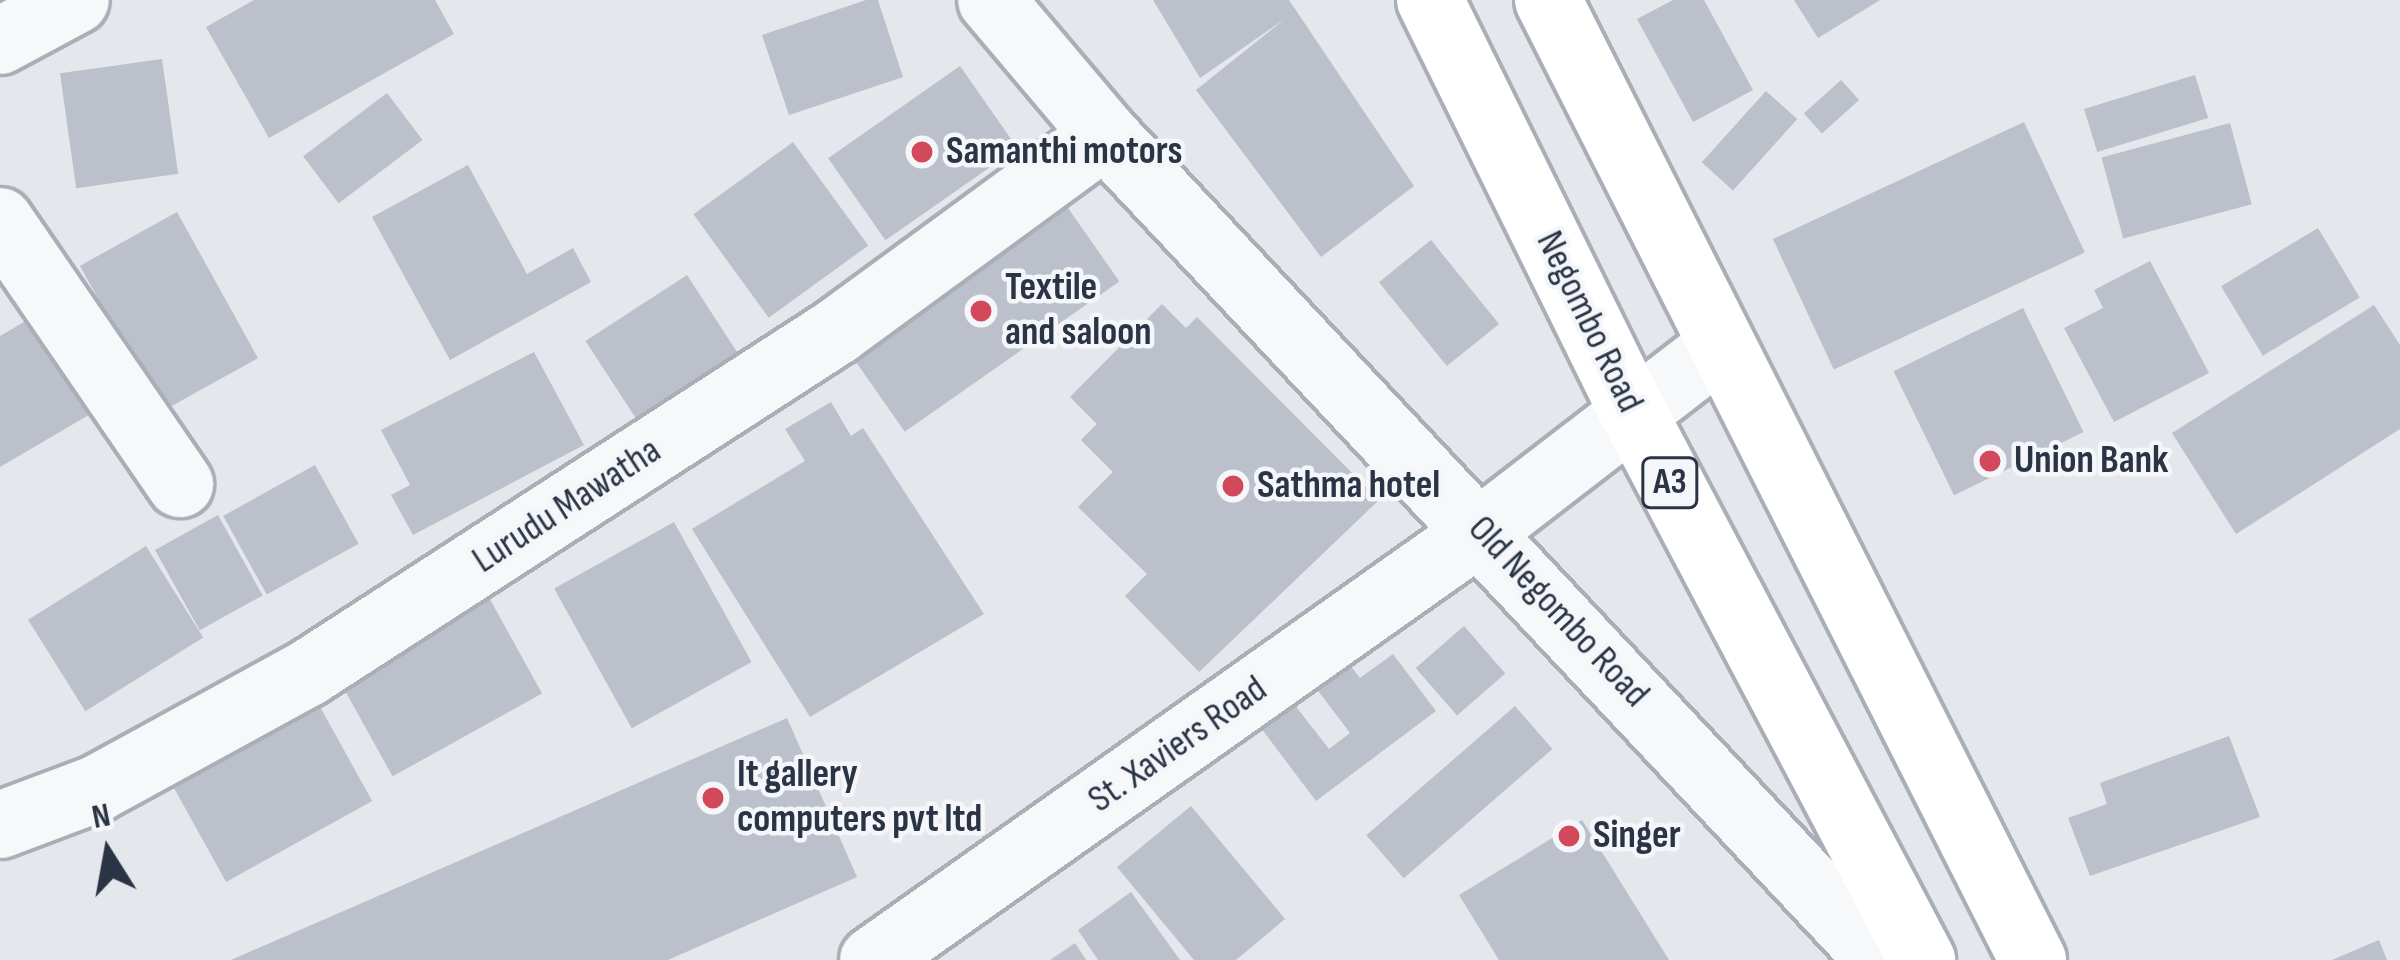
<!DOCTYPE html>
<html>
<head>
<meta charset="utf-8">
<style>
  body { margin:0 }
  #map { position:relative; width:2400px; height:960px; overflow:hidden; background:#e4e7ec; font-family:"Sofia Sans Condensed",sans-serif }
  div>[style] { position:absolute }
  .building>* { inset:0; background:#bbc0ca; transform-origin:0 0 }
  .roads { filter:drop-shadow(3px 0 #a9aeb7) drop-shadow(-3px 0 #a9aeb7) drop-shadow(0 3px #a9aeb7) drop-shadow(0 -3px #a9aeb7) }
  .minor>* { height:66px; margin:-33px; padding:0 33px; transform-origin:33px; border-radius:33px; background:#f7f8fa }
  .highway>* { height:66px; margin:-33px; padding:0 33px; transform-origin:33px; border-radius:33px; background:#fff }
  .dots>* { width:33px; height:33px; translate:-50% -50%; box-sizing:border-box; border:6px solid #f4f6f9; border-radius:50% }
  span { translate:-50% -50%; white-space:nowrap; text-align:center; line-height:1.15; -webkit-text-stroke:9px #f4f6f9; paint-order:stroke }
  .shield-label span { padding:3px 9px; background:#f4f6f9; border:3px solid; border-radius:9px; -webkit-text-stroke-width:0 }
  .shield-label { font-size:36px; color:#2b3445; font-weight:700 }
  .poi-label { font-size:39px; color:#2b3445; font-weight:700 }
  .left { translate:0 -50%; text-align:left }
  .street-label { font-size:39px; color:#2b3445 }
  .north { position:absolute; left:48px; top:792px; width:120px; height:120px; -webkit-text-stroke:9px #f4f6f9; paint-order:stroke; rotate:349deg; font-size:33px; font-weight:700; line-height:48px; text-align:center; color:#2b3445 }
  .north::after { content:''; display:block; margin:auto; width:42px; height:54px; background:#2b3445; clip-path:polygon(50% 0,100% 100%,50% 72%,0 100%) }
</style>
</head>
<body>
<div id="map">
  <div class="building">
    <div style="clip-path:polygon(254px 0,435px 0,454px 34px,269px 138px,206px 27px)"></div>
    <div style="clip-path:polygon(866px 0,878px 0,903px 77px,789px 115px,762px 35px)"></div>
    <div style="clip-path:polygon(1153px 0,1289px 0,1414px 186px,1321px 257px,1196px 90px,1286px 18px,1200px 78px)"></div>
    <div style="clip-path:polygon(1673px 0,1704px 0,1753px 90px,1693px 122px,1637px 19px)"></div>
    <div style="clip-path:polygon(1794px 0,1880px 0,1818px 38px)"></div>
    <div style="left:162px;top:59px;width:116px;height:103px;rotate:82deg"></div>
    <div style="left:960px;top:66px;width:100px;height:161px;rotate:55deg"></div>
    <div style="left:2195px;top:75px;width:45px;height:116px;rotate:73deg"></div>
    <div style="left:1841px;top:80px;width:27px;height:50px;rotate:48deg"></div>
    <div style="left:1766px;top:91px;width:42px;height:96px;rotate:42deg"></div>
    <div style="left:387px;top:93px;width:59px;height:105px;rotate:53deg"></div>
    <div style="left:2024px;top:122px;width:144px;height:277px;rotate:65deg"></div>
    <div style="left:2230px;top:123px;width:84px;height:133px;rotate:75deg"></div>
    <div style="left:793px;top:142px;width:128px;height:123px;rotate:54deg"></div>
    <div style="clip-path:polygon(468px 165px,527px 274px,573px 248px,591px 282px,450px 360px,372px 217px)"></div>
    <div style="left:1054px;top:188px;width:114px;height:262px;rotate:55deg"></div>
    <div style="left:177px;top:212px;width:167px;height:111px;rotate:61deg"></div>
    <div style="left:2318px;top:228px;width:81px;height:113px;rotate:59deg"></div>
    <div style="left:1431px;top:240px;width:108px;height:67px;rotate:51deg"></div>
    <div style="clip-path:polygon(2150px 261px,2209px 373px,2114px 422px,2064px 328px,2103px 308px,2094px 290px)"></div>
    <div style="left:687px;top:275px;width:104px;height:121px;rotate:57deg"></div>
    <div style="clip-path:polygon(1162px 304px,1186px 328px,1197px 317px,1379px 500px,1199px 672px,1125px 596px,1147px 574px,1078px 507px,1113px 472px,1081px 440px,1097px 424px,1070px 397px)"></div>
    <div style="clip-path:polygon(2374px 305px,2400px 345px,2400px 429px,2236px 534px,2172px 433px)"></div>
    <div style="left:2023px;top:308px;width:138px;height:144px;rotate:64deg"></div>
    <div style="clip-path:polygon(41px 312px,99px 409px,0 467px,0 336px)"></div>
    <div style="clip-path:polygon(534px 352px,584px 445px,413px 535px,391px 495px,410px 485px,381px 430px)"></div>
    <div style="clip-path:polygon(831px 402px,851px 436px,863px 428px,984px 614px,810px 717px,692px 529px,805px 461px,785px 429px)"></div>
    <div style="left:315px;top:465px;width:90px;height:105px;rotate:61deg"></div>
    <div style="left:218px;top:515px;width:92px;height:72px;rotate:61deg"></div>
    <div style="left:674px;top:522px;width:160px;height:137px;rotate:61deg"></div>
    <div style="left:146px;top:546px;width:108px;height:139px;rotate:58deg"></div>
    <div style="left:482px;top:585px;width:124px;height:171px;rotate:61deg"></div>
    <div style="left:1464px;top:626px;width:63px;height:64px;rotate:49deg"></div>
    <div style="clip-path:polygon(1393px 654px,1436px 711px,1316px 801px,1261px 728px,1294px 704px,1329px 749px,1350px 733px,1316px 688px,1349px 664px,1360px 678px)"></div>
    <div style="left:314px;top:696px;width:120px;height:167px;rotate:61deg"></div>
    <div style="left:1515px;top:706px;width:57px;height:197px;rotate:49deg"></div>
    <div style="clip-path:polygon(787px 718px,857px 877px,668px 960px,231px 960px)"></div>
    <div style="clip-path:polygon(2229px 736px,2260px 817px,2090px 876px,2068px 818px,2107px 804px,2100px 783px)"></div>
    <div style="clip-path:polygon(1191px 806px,1285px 919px,1236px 960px,1194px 960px,1117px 867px)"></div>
    <div style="clip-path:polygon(1582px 820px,1669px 960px,1499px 960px,1459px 895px)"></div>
    <div style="clip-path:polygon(1131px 892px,1180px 960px,1098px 960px,1078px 930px)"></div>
    <div style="clip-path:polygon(2379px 940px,2387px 960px,2332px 960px)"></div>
    <div style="clip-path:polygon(1075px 943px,1086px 960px,1050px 960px)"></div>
  </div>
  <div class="roads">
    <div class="minor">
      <div style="left:991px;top:0;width:177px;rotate:49.8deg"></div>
      <div style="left:1105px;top:135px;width:1132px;rotate:46.79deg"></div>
      <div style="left:0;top:41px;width:86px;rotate:-28.3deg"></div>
      <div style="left:0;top:221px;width:319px;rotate:55.6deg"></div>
      <div style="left:0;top:825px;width:103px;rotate:-20.6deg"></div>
      <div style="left:96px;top:789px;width:242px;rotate:-28.7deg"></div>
      <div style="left:308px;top:673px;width:629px;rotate:-32.86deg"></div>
      <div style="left:836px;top:332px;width:333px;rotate:-36.2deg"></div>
      <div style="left:873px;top:960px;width:746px;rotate:-35.22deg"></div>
      <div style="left:1482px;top:530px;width:300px;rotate:-37.6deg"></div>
    </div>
    <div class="highway">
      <div style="left:1430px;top:0;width:459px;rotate:63.8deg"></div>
      <div style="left:1633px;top:412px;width:620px;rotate:62.19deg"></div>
      <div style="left:1548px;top:0;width:1076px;rotate:63.2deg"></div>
    </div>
  </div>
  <div class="dots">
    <div style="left:922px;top:152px;background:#d1495b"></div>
    <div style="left:981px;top:311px;background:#d1495b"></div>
    <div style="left:1990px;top:461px;background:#d1495b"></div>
    <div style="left:1233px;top:486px;background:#d1495b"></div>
    <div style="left:713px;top:798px;background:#d1495b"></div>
    <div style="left:1569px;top:836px;background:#d1495b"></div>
  </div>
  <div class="shield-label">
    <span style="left:1670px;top:483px">A3</span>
  </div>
  <div class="poi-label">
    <span class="left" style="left:946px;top:152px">Samanthi motors</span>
    <span class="left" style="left:1005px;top:311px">Textile<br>and saloon</span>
    <span class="left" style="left:2014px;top:461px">Union Bank</span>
    <span class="left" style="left:1257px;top:486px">Sathma hotel</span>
    <span class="left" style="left:737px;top:798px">It gallery<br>computers pvt ltd</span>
    <span class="left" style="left:1593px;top:836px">Singer</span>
  </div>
  <div class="street-label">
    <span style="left:1589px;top:322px;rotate:64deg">Negombo Road</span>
    <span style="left:567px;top:506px;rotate:-33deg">Lurudu Mawatha</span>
    <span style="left:1558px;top:612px;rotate:47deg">Old Negombo Road</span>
    <span style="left:1178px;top:745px;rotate:-35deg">St. Xaviers Road</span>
  </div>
  <div class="north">N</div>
</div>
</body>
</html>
